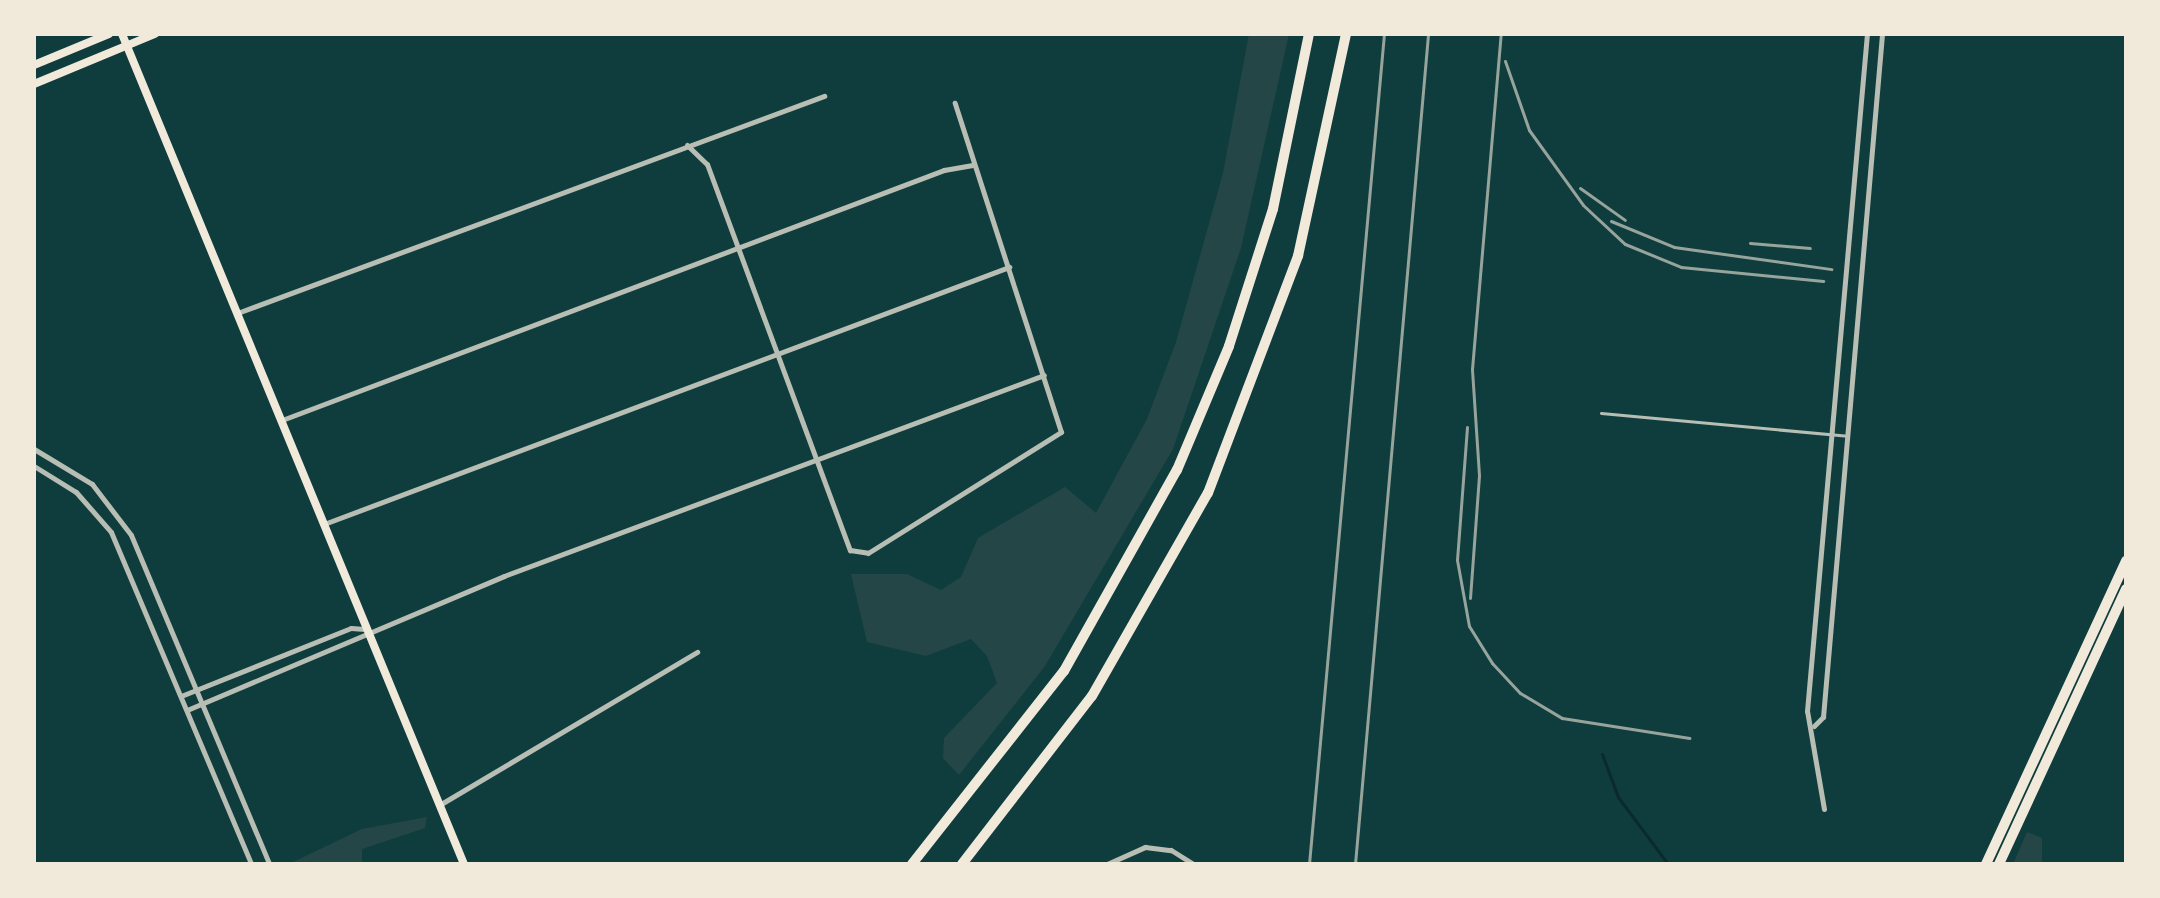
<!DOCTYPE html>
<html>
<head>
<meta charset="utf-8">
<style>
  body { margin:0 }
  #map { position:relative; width:2160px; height:898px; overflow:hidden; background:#0f3d3e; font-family:Signika,sans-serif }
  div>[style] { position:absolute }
  .green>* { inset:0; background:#244646 }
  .stream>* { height:3px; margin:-1.5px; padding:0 1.5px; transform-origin:1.5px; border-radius:1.5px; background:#0a2a2b }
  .service>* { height:3px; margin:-1.5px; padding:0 1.5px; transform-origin:1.5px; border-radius:1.5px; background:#b8beb3 }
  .minor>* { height:5px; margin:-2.5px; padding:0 2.5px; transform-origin:2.5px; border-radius:2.5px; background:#b8beb3 }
  .secondary>* { height:8px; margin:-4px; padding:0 4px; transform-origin:4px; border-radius:4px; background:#f1e9da }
  .primary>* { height:8px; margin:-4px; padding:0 4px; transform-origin:4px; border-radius:4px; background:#f1e9da }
  .motorway>* { height:10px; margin:-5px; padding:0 5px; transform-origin:5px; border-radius:5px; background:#f1e9da }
  .rail>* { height:3px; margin:-1.5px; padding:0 1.5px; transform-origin:1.5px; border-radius:1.5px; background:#97a49c }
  span { translate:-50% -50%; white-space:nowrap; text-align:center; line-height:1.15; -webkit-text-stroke:8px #f1e9da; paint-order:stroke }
  .frame { position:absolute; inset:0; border:36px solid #f1e9da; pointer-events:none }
</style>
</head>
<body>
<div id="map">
  <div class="green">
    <div style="clip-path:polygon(1249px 34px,1289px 34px,1241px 248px,1173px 449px,1045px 666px,959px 775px,943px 758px,944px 738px,997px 683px,987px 656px,971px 639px,926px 656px,867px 642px,851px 574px,907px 574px,941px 590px,961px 577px,978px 538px,1065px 487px,1096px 513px,1147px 419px,1176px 342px,1223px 173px)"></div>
    <div style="clip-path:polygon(427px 817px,425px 828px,362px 849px,362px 864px,289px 864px,362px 829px)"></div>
    <div style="clip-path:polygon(2027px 832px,2042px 838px,2042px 864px,2013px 864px)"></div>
  </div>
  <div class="stream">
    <div style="left:1602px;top:754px;width:46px;rotate:69.6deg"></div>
    <div style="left:1618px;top:797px;width:84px;rotate:53.3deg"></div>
  </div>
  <div class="service">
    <div style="left:1601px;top:413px;width:247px;rotate:5.3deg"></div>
  </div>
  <div class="minor">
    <div style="left:687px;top:145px;width:28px;rotate:44deg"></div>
    <div style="left:707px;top:164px;width:412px;rotate:69.7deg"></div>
    <div style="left:850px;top:550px;width:18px;rotate:9deg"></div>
    <div style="left:868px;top:553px;width:228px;rotate:-32.1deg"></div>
    <div style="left:1061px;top:432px;width:346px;rotate:-107.9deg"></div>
    <div style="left:240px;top:312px;width:623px;rotate:-20.3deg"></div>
    <div style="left:282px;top:420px;width:708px;rotate:-20.69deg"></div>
    <div style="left:944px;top:170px;width:29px;rotate:-10deg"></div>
    <div style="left:34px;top:449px;width:68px;rotate:31.1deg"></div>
    <div style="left:92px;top:484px;width:64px;rotate:52.6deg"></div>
    <div style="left:131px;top:535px;width:357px;rotate:67.2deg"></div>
    <div style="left:34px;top:466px;width:49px;rotate:31.8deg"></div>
    <div style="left:76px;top:492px;width:53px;rotate:48.8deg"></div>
    <div style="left:111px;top:532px;width:360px;rotate:67.1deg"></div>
    <div style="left:324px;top:524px;width:732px;rotate:-20.57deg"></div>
    <div style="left:181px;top:696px;width:183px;rotate:-21.8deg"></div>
    <div style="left:351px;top:628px;width:14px;rotate:4deg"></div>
    <div style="left:187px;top:710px;width:344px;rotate:-22.9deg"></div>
    <div style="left:504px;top:576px;width:576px;rotate:-20.42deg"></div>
    <div style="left:1814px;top:726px;width:13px;rotate:-45deg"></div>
    <div style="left:1823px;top:717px;width:686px;rotate:-85.06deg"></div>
    <div style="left:441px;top:804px;width:298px;rotate:-30.7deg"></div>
    <div style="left:1824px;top:809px;width:99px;rotate:-99.8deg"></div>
    <div style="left:1807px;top:711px;width:680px;rotate:-84.94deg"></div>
    <div style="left:1107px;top:864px;width:42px;rotate:-24.1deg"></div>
    <div style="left:1145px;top:847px;width:26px;rotate:7deg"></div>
    <div style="left:1171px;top:850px;width:26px;rotate:32deg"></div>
  </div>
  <div class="secondary">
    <div style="left:122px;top:34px;width:898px;rotate:67.61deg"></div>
  </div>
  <div class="primary">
    <div style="left:34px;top:65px;width:81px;rotate:-22.5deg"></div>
    <div style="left:34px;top:84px;width:131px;rotate:-22.5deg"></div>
  </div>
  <div class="motorway">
    <div style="left:912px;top:864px;width:246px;rotate:-51.8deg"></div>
    <div style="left:1064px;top:671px;width:231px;rotate:-60.7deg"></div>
    <div style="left:1177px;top:470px;width:134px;rotate:-67.2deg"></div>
    <div style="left:1229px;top:346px;width:144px;rotate:-72.2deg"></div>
    <div style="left:1273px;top:209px;width:179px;rotate:-78.4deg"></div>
    <div style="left:962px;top:864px;width:212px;rotate:-52.3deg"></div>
    <div style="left:1092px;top:696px;width:234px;rotate:-60.3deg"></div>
    <div style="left:1208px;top:493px;width:254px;rotate:-69.2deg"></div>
    <div style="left:1298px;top:256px;width:227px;rotate:-77.8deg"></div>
    <div style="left:1986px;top:864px;width:334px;rotate:-65.2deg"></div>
    <div style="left:1999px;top:864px;width:303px;rotate:-65.2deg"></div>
  </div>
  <div class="rail">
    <div style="left:1505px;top:61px;width:73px;rotate:70.8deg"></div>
    <div style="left:1529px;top:130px;width:92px;rotate:54.2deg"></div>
    <div style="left:1583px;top:205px;width:57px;rotate:42.9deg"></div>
    <div style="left:1625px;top:244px;width:61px;rotate:22.3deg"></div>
    <div style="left:1681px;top:267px;width:143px;rotate:5.6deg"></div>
    <div style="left:1580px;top:188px;width:55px;rotate:35.4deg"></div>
    <div style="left:1611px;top:221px;width:68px;rotate:22.4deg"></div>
    <div style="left:1674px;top:247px;width:159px;rotate:8deg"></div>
    <div style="left:1750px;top:243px;width:60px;rotate:4.8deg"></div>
    <div style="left:1467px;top:427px;width:133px;rotate:94.3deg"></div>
    <div style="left:1457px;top:560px;width:67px;rotate:79.7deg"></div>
    <div style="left:1469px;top:626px;width:44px;rotate:58.1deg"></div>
    <div style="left:1492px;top:663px;width:41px;rotate:47deg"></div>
    <div style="left:1520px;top:693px;width:49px;rotate:30.8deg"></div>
    <div style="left:1562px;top:718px;width:129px;rotate:8.9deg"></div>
    <div style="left:1470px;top:598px;width:123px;rotate:-85.8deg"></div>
    <div style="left:1479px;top:475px;width:106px;rotate:-93.8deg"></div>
    <div style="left:1472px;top:369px;width:336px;rotate:-85.1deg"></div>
    <div style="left:1309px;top:864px;width:833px;rotate:-84.84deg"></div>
    <div style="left:1355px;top:864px;width:833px;rotate:-84.97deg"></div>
  </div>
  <div class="frame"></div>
</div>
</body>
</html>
